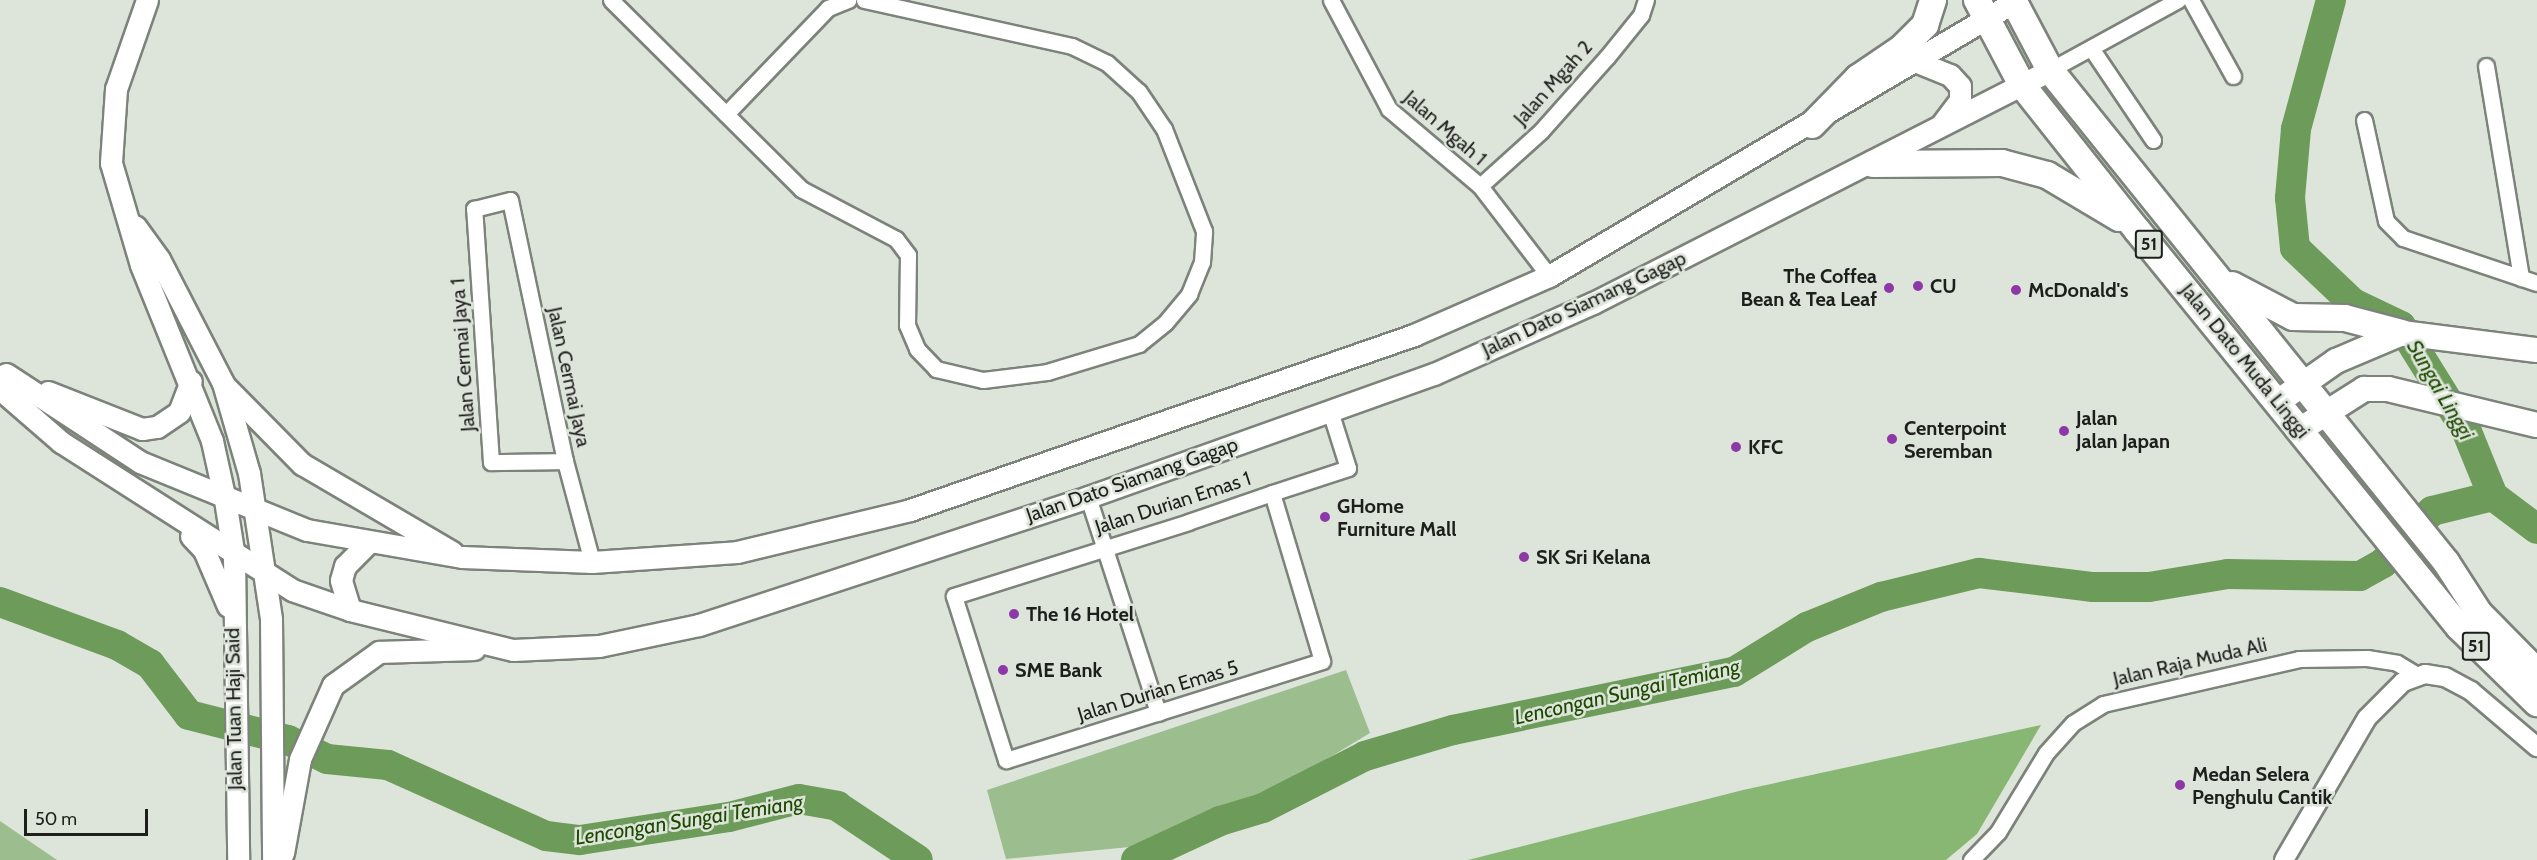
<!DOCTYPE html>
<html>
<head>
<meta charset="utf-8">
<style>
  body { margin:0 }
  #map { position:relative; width:2537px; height:860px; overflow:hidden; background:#dde4da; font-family:Cabin,sans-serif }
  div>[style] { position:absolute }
  .green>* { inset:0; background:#9cbd8e }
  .forest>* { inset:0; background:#87b773 }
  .river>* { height:30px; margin:-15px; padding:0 15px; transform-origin:15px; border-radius:15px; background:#6d9b59 }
  .roads { filter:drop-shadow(2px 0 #7c837a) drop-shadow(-2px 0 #7c837a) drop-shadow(0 2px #7c837a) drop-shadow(0 -2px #7c837a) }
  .minor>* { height:15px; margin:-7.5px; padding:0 7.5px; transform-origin:7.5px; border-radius:7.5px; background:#fff }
  .tertiary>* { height:18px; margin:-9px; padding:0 9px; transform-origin:9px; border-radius:9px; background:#fff }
  .secondary>* { height:21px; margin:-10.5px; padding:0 10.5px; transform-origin:10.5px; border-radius:10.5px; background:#fff }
  .primary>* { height:24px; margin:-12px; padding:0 12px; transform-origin:12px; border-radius:12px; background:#fff }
  .trunk>* { height:26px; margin:-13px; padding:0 13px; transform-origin:13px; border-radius:13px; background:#fff }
  .dots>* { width:16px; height:16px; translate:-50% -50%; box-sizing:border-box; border:3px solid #dde4da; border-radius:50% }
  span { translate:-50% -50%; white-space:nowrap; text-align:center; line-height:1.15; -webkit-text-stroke:5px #dde4da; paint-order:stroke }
  .shield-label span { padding:2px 4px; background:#dde4da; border:2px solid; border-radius:4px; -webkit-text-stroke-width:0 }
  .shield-label { font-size:18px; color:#1d1f1c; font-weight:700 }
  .street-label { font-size:20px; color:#1d1f1c }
  .poi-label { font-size:20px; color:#1d1f1c; font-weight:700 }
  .right { translate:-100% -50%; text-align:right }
  .left { translate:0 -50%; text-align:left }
  .water-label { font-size:21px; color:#1d4900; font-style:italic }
  .scale { position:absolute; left:24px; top:809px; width:124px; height:27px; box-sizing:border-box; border:3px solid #1d1f1c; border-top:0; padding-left:8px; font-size:18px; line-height:21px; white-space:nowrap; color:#1d1f1c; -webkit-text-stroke:4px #dde4da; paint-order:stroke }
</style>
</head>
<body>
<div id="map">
  <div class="green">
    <div style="clip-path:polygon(1346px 670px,1370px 733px,1262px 798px,1205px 815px,1140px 846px,1006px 859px,987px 790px)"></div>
    <div style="clip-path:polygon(0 821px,57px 860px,0 860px)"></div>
  </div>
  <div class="forest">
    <div style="clip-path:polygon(2041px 725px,1977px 834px,1946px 860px,1468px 860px,1743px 790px)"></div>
  </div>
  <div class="river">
    <div style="left:2331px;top:0;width:134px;rotate:105.2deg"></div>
    <div style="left:2296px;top:129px;width:69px;rotate:95deg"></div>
    <div style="left:2290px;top:198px;width:50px;rotate:84.3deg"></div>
    <div style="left:2295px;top:248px;width:80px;rotate:43.5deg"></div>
    <div style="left:2353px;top:303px;width:53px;rotate:25.6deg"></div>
    <div style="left:2401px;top:326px;width:125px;rotate:58.1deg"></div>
    <div style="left:2467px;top:432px;width:69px;rotate:67.9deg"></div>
    <div style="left:2493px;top:496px;width:55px;rotate:36.9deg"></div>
    <div style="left:0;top:602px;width:125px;rotate:20.2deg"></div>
    <div style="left:117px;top:645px;width:38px;rotate:30deg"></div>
    <div style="left:150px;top:664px;width:64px;rotate:52.6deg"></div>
    <div style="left:189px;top:715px;width:102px;rotate:14.2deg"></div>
    <div style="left:288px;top:740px;width:43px;rotate:26deg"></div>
    <div style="left:327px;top:759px;width:61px;rotate:5.6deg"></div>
    <div style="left:388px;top:765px;width:173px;rotate:24.2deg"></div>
    <div style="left:546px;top:836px;width:34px;rotate:7deg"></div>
    <div style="left:580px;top:840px;width:151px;rotate:-8.8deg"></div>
    <div style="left:729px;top:817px;width:72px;rotate:-14.4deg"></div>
    <div style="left:799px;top:799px;width:39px;rotate:10deg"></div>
    <div style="left:837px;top:806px;width:97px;rotate:33.7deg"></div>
    <div style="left:1136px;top:860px;width:93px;rotate:-24.9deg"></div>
    <div style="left:1220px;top:821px;width:45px;rotate:-16.8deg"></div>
    <div style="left:1263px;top:808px;width:114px;rotate:-27deg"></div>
    <div style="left:1365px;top:756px;width:92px;rotate:-16.5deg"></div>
    <div style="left:1453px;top:730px;width:287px;rotate:-11.7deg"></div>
    <div style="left:1734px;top:672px;width:86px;rotate:-31.7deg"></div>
    <div style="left:1807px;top:627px;width:80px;rotate:-22.1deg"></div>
    <div style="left:1881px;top:597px;width:101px;rotate:-13.8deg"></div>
    <div style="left:1979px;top:573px;width:115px;rotate:7deg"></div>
    <div style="left:2093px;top:587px;width:56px"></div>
    <div style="left:2149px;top:587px;width:80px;rotate:-9.3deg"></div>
    <div style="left:2228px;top:574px;width:132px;rotate:0.9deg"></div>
    <div style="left:2360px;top:576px;width:26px;rotate:-29deg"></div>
    <div style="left:2383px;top:563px;width:71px;rotate:-46.7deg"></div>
    <div style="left:2432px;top:511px;width:63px;rotate:-13.8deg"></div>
  </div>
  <div class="roads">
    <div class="minor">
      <div style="left:611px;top:0;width:268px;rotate:44.8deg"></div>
      <div style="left:801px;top:189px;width:107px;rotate:27.8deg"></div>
      <div style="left:896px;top:239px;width:20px;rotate:53deg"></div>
      <div style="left:908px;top:255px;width:70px;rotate:90.8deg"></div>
      <div style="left:907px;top:325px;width:26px;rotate:67deg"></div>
      <div style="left:917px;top:349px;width:28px;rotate:46deg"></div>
      <div style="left:936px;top:369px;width:48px;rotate:13.2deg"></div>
      <div style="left:983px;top:380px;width:64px;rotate:-7.1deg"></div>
      <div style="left:1047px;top:372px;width:96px;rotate:-16.9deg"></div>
      <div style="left:1139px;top:344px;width:33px;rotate:-39deg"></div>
      <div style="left:1165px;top:323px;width:38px;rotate:-50deg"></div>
      <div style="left:1189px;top:294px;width:35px;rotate:-68deg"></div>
      <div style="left:1202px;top:262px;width:31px;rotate:-86deg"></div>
      <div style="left:1204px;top:231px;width:110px;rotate:-111.4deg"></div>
      <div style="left:1164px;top:129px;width:45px;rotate:-124deg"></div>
      <div style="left:1139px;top:92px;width:43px;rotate:-137.8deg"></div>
      <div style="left:1107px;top:63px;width:39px;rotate:-154deg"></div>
      <div style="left:1072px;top:46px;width:213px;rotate:-167.5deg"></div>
      <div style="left:1331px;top:0;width:123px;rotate:62deg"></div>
      <div style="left:1389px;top:109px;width:119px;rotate:40.2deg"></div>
      <div style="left:1480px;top:186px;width:113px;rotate:52.5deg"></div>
      <div style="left:2191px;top:0;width:87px;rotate:61.1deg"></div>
      <div style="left:2091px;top:48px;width:111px;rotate:56deg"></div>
      <div style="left:2486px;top:66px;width:215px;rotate:80.6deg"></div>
      <div style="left:2050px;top:70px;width:146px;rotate:-28.7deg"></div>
      <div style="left:726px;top:114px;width:147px;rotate:-46.1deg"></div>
      <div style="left:828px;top:8px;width:22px;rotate:-22deg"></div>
      <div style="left:2364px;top:120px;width:103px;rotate:77.7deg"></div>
      <div style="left:2386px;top:221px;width:24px;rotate:45deg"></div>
      <div style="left:2403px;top:238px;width:141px;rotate:18.6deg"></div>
      <div style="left:1480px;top:186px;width:82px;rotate:-42deg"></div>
      <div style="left:1541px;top:131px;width:99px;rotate:-48.3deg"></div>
      <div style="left:1607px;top:57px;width:54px;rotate:-51deg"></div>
      <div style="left:1641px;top:15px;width:16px;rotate:-72deg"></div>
      <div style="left:565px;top:461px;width:74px;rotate:179.2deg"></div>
      <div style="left:491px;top:462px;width:254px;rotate:-93.8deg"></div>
      <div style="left:474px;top:209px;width:37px;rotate:-14deg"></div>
      <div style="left:510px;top:200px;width:267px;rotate:78.1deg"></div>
      <div style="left:565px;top:461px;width:105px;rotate:75deg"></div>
      <div style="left:1272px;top:493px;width:175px;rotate:73.4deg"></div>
      <div style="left:1322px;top:661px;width:331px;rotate:162.6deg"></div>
      <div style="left:1006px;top:760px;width:172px;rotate:-107.6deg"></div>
      <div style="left:954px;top:596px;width:245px;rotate:-17.5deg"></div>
      <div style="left:1188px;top:522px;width:89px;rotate:-19deg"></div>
      <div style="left:1272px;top:493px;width:80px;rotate:-18.2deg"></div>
      <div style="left:1348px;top:468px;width:60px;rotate:-107.5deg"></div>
      <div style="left:1088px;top:497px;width:227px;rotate:72deg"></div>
      <div style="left:1971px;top:860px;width:39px;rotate:-46deg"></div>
      <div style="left:1998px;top:832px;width:92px;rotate:-58.7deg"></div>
      <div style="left:2046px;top:753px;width:40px;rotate:-48deg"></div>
      <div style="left:2073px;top:723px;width:36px;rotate:-32deg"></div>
      <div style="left:2103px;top:704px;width:201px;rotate:-12.9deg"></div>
      <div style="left:2299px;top:659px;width:68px;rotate:-0.8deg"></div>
      <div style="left:2367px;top:658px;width:30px;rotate:9deg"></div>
      <div style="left:2397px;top:663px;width:26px;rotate:31deg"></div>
    </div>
    <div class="tertiary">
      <div style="left:2284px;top:860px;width:164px;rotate:-59.7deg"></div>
      <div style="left:2367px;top:718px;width:51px;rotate:-45deg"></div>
      <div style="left:2403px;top:682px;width:23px;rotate:-20deg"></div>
      <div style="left:2425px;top:674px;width:20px;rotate:9deg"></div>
      <div style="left:2445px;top:677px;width:30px;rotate:28deg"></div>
      <div style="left:2471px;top:691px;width:87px;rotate:40.3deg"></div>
    </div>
    <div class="secondary">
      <div style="left:147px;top:0;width:94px;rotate:109.2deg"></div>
      <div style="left:116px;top:89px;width:74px;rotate:93.9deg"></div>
      <div style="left:111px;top:163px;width:106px;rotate:73.6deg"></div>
      <div style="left:141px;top:265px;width:190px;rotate:68deg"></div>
      <div style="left:212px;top:441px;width:60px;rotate:77.6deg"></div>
      <div style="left:225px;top:500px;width:58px;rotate:81deg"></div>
      <div style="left:234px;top:557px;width:303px;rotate:89.2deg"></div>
      <div style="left:1915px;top:61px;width:38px;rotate:22deg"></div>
      <div style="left:1950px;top:75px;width:15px;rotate:48deg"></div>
      <div style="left:1960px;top:86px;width:14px;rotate:90deg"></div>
      <div style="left:1960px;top:100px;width:31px;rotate:127deg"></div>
      <div style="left:135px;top:226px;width:41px;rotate:54deg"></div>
      <div style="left:159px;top:259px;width:140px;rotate:62.7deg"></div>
      <div style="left:223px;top:383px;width:94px;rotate:73.9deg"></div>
      <div style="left:249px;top:473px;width:148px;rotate:81.4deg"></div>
      <div style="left:271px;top:619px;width:241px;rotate:89.5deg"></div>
      <div style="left:6px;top:374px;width:160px;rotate:33.3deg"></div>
      <div style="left:140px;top:462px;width:180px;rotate:22.2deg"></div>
      <div style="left:307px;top:530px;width:157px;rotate:9.9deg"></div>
      <div style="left:462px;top:557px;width:130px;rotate:2.2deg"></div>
      <div style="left:592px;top:562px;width:145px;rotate:-3.9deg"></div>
      <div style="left:737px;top:552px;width:178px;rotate:-13.6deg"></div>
      <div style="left:910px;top:510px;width:534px;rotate:-19.15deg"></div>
      <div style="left:1414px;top:335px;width:147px;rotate:-23.6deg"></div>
      <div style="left:1549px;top:276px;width:540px;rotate:-30.51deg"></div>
      <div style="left:225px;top:386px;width:110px;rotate:45.4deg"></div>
      <div style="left:302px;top:464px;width:174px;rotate:30.4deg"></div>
      <div style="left:0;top:389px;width:81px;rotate:41deg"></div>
      <div style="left:61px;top:442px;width:274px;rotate:32.6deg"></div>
      <div style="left:292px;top:590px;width:61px;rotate:19deg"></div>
      <div style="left:350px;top:610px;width:168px;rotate:13.8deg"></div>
      <div style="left:513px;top:650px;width:86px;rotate:-2.7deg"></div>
      <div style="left:599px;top:646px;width:102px;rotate:-11.9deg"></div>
      <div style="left:699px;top:625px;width:410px;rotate:-18.2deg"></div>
      <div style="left:1088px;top:497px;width:367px;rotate:-19.6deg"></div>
      <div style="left:1434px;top:374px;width:174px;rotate:-24.1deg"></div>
      <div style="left:1593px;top:303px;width:513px;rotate:-27.01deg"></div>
      <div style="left:48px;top:392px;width:101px;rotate:21.5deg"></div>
      <div style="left:142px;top:429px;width:15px;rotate:-8deg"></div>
      <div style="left:157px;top:427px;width:27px;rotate:-34deg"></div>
      <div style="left:179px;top:412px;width:33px;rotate:-69deg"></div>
      <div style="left:191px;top:536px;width:19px;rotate:47deg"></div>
      <div style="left:204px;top:550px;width:61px;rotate:66.8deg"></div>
      <div style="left:350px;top:610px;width:31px;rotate:-107deg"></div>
      <div style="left:341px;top:580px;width:15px;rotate:-74deg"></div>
      <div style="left:345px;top:566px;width:33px;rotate:-45deg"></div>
      <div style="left:283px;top:853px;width:96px;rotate:-79.7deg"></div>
      <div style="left:300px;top:759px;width:81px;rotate:-66deg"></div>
      <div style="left:333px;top:685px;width:57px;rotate:-35.7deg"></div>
      <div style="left:379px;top:652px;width:95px;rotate:-1.8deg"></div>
    </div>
    <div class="primary">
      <div style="left:2279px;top:401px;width:70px;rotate:-35.1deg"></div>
      <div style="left:2336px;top:361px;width:72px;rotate:-23deg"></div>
      <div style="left:2402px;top:333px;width:136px;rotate:7.2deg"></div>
      <div style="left:2301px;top:429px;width:75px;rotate:-32.4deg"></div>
      <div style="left:2364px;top:389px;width:24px"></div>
      <div style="left:2388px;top:389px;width:153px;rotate:13.6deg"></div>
    </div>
    <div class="trunk">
      <div style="left:1977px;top:0;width:96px;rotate:62.1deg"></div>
      <div style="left:2022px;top:85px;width:185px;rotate:51.6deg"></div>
      <div style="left:2137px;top:230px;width:511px;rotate:50.96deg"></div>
      <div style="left:2459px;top:627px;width:109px;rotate:44.3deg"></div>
      <div style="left:2013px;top:0;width:79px;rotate:62.1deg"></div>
      <div style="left:2050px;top:70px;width:632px;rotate:51.17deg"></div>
      <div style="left:2446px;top:562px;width:61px;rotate:57.1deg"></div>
      <div style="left:2479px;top:613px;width:83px;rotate:45.5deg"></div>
      <div style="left:1812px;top:125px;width:66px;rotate:-45.6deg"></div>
      <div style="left:1858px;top:78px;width:53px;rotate:-34.3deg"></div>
      <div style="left:1902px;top:48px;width:33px;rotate:-45deg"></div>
      <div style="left:1925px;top:25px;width:26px;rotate:-72deg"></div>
      <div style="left:1873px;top:164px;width:129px;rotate:-0.4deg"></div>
      <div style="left:2002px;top:163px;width:47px;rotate:14.9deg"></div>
      <div style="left:2047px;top:175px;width:84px;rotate:30.8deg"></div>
      <div style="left:2232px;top:285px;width:69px;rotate:27.7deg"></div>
      <div style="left:2293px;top:317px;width:52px;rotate:1.1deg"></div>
      <div style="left:2345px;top:318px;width:59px;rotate:14.7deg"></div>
    </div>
  </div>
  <div class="dots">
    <div style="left:1918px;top:286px;background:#8c39a7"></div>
    <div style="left:1889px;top:288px;background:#8c39a7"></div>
    <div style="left:2016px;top:290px;background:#8c39a7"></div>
    <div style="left:2064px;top:431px;background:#8c39a7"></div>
    <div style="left:1892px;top:439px;background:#8c39a7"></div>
    <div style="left:1736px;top:447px;background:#8c39a7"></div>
    <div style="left:1325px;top:517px;background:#8c39a7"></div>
    <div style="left:1524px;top:557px;background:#8c39a7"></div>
    <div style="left:1014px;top:614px;background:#8c39a7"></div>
    <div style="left:1003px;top:670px;background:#8c39a7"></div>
    <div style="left:2180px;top:785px;background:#8c39a7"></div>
  </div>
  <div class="shield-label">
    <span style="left:2149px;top:244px">51</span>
    <span style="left:2476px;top:646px">51</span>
  </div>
  <div class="street-label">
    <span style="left:1553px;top:83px;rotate:-48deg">Jalan Mgah 2</span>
    <span style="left:1445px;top:128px;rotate:41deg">Jalan Mgah 1</span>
    <span style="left:1584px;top:304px;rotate:-25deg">Jalan Dato Siamang Gagap</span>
    <span style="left:463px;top:355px;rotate:-94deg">Jalan Cermai Jaya 1</span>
    <span style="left:2245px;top:361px;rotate:51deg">Jalan Dato Muda Linggi</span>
    <span style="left:569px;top:377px;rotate:78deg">Jalan Cermai Jaya</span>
    <span style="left:1132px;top:480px;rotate:-19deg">Jalan Dato Siamang Gagap</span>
    <span style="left:1173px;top:503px;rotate:-18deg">Jalan Durian Emas 1</span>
    <span style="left:2190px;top:662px;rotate:-13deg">Jalan Raja Muda Ali</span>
    <span style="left:1158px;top:691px;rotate:-17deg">Jalan Durian Emas 5</span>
    <span style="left:234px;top:709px;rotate:-91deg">Jalan Tuan Haji Said</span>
  </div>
  <div class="poi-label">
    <span class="right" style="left:1877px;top:288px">The Coffea<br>Bean &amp; Tea Leaf</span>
    <span class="left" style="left:1930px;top:286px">CU</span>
    <span class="left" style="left:2028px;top:290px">McDonald's</span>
    <span class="left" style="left:2076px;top:430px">Jalan<br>Jalan Japan</span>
    <span class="left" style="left:1904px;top:440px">Centerpoint<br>Seremban</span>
    <span class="left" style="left:1748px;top:447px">KFC</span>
    <span class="left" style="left:1337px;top:518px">GHome<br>Furniture Mall</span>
    <span class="left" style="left:1536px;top:557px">SK Sri Kelana</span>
    <span class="left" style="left:1026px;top:614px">The 16 Hotel</span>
    <span class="left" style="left:1015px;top:670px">SME Bank</span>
    <span class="left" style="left:2192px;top:786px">Medan Selera<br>Penghulu Cantik</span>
  </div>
  <div class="water-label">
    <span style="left:2440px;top:390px;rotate:60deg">Sungai Linggi</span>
    <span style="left:1627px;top:692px;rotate:-13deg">Lencongan Sungai Temiang</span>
    <span style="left:689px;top:820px;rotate:-9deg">Lencongan Sungai Temiang</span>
  </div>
  <div class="scale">50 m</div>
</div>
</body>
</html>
